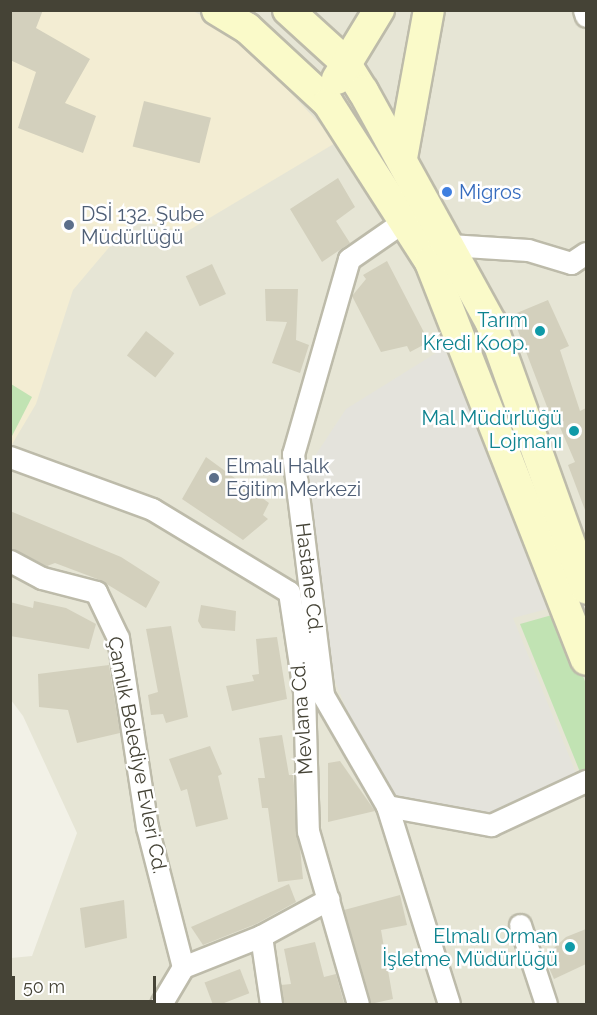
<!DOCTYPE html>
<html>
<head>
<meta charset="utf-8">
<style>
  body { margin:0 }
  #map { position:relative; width:597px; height:1015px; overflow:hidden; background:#f2f1e7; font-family:Raleway,sans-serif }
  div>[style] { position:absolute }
  .residential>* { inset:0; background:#e6e5d5 }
  .commercial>* { inset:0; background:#f3edd3 }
  .industrial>* { inset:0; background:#e4e3dc }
  .green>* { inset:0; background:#c1e3b3 }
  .building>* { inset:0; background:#d3d0bd; transform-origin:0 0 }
  .roads { filter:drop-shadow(2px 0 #bdbbaa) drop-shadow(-2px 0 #bdbbaa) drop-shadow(0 2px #bdbbaa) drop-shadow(0 -2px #bdbbaa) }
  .street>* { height:21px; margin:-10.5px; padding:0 10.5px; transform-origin:10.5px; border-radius:10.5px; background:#fff }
  .secondary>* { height:30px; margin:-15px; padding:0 15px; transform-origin:15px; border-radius:15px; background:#fafac9 }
  .dots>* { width:16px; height:16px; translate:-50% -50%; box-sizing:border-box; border:3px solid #fff; border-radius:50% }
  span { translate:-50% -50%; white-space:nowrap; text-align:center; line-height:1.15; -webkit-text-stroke:5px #fff; paint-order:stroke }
  .shop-label { font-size:20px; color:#366cbe }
  .left { translate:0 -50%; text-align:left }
  .service-label { font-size:20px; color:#4e5e75 }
  .culture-label { font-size:20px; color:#0d838f }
  .right { translate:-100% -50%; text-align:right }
  .street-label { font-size:20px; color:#454336 }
  .frame { position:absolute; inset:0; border:12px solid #454336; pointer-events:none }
  .scale { position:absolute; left:12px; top:976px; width:144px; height:27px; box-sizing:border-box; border:3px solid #454336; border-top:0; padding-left:8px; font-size:18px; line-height:21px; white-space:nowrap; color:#454336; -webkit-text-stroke:4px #fff; paint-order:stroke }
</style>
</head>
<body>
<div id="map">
  <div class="residential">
    <div style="clip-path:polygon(10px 11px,586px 11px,586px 1004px,11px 1004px,11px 958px,32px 956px,77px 833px,23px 716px,11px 700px)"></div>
  </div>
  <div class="commercial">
    <div style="clip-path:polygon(11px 11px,193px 11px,232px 31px,337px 142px,186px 232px,133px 219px,73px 290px,36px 404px,11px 446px)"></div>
  </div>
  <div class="industrial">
    <div style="clip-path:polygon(444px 348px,551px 608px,513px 618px,576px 773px,492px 814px,395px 799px,353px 725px,334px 679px,305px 471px,346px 409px)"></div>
  </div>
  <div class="green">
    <div style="clip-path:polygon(11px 384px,32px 397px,11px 438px)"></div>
    <div style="clip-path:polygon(559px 613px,586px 684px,586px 770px,580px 772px,520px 624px)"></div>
  </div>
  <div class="building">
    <div style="clip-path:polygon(10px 10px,43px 10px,36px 28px,90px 59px,65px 103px,96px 116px,83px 153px,18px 128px,36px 72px,10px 60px)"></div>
    <div style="left:144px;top:101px;width:69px;height:47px;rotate:14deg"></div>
    <div style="clip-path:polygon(338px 178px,355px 207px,336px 221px,350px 243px,322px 262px,290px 209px)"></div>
    <div style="clip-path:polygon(387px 261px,429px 342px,410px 352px,407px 346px,381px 352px,352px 296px,366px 279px,363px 275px)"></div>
    <div style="left:212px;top:264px;width:33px;height:29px;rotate:65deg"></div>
    <div style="clip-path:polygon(265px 289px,298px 289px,296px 340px,309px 345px,300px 373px,272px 363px,287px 322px,266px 321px)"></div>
    <div style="clip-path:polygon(548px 300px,569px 346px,560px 350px,580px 411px,586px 408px,585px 510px,568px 465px,575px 462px,553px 411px,549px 412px,512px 315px)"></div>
    <div style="left:146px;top:331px;width:36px;height:31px;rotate:38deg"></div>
    <div style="clip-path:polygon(206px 457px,269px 503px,263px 515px,268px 519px,243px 540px,182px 499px)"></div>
    <div style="clip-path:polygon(10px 511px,121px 557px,160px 582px,146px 608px,100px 580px,55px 563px,47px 566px,10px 548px)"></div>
    <div style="clip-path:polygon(34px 601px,66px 608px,96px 624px,89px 649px,10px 636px,10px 602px,33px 608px)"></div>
    <div style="clip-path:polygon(201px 605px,236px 611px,235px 631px,202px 628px,198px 621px)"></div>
    <div style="clip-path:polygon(171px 626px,188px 717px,166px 723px,163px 714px,151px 715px,148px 695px,158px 692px,146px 629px)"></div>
    <div style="clip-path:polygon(277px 637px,287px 699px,232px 711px,226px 686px,254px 681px,252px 675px,259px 674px,256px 639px)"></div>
    <div style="clip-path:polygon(109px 665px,120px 733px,77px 743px,68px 710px,39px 707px,38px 674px)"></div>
    <div style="clip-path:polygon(282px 735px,289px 775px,293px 775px,303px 879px,278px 882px,268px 808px,262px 808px,258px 778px,265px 778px,259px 738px)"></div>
    <div style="clip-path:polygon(210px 746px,222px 774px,218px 776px,228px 819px,196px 827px,187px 789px,181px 791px,169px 759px)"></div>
    <div style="clip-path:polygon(340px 761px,375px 811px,328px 822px,328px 763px)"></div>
    <div style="clip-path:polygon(289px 884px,296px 902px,256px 924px,203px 945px,191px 927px)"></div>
    <div style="clip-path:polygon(400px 895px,407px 925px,381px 930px,393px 999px,370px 1004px,344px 910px)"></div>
    <div style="clip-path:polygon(124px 900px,127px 938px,85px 948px,80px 908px)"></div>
    <div style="clip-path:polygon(586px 929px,586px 964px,554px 979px,544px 957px,566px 937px)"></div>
    <div style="clip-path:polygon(315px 942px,324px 977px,336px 974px,344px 1003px,283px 1005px,281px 985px,291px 984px,284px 949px)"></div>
    <div style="left:240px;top:969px;width:26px;height:38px;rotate:69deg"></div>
  </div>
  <div class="roads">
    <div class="street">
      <div style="left:584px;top:10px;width:6px;rotate:72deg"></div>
      <div style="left:404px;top:209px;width:12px;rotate:90deg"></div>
      <div style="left:404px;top:221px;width:67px;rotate:145.4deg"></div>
      <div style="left:349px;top:259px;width:203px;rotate:106deg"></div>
      <div style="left:293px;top:454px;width:243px;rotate:82.9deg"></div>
      <div style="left:323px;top:695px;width:128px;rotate:60deg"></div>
      <div style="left:387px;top:806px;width:106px;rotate:10.4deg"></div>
      <div style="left:491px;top:825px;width:105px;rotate:-24.9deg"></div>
      <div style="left:449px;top:245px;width:79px;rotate:3.6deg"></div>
      <div style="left:528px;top:250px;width:45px;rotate:16.8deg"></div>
      <div style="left:571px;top:263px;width:18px;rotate:-34deg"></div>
      <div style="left:10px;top:457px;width:151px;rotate:20.1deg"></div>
      <div style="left:152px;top:509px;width:160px;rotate:31.2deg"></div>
      <div style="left:289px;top:592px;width:100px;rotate:81.4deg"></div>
      <div style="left:304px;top:691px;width:140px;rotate:88.4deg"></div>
      <div style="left:308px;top:831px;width:180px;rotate:73.9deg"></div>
      <div style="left:10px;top:561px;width:36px;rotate:28deg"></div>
      <div style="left:42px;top:578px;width:56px;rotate:14.5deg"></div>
      <div style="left:96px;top:592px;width:51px;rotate:64.4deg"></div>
      <div style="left:118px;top:638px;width:191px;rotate:81.3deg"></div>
      <div style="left:147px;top:827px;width:145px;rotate:75.6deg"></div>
      <div style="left:183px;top:967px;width:43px;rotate:120.7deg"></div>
      <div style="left:387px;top:806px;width:207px;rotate:72.6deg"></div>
      <div style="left:520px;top:925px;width:83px;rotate:71.8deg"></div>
      <div style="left:261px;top:936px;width:69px;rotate:81.6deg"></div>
      <div style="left:183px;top:967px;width:84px;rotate:-21.7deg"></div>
      <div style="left:261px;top:936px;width:77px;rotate:-28.6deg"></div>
    </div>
    <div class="secondary">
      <div style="left:217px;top:10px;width:35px;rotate:31deg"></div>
      <div style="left:247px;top:28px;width:110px;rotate:42.8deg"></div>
      <div style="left:328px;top:103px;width:189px;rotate:57.3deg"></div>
      <div style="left:430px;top:262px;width:427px;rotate:68.6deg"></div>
      <div style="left:288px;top:10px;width:76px;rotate:42.3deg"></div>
      <div style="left:344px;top:61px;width:36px;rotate:58deg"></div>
      <div style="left:363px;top:91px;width:265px;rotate:61.1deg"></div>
      <div style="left:491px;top:323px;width:282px;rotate:70.3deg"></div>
      <div style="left:337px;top:79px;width:81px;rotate:-58.7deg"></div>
      <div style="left:402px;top:158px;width:150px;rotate:-79.7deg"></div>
    </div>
  </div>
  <div class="dots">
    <div style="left:447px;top:192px;background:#3f7fe0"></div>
    <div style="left:69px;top:225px;background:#5c6f8a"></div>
    <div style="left:540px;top:331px;background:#0f9aa8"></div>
    <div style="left:574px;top:431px;background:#0f9aa8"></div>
    <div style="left:214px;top:478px;background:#5c6f8a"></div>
    <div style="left:570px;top:947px;background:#0f9aa8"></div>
  </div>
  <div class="shop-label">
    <span class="left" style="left:459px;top:192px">Migros</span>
  </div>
  <div class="service-label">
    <span class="left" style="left:81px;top:226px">DSİ 132. Şube<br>Müdürlüğü</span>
    <span class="left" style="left:226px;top:478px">Elmalı Halk<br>Eğitim Merkezi</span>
  </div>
  <div class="culture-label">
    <span class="right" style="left:528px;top:332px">Tarım<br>Kredi Koop.</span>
    <span class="right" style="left:562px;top:430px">Mal Müdürlüğü<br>Lojmanı</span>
    <span class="right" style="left:558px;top:948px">Elmalı Orman<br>İşletme Müdürlüğü</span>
  </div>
  <div class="street-label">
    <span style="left:309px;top:578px;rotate:83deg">Hastane Cd.</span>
    <span style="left:302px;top:718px;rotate:-94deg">Mevlana Cd.</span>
    <span style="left:137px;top:755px;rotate:79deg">Çamlık Belediye Evleri Cd.</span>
  </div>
  <div class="frame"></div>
  <div class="scale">50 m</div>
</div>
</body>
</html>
